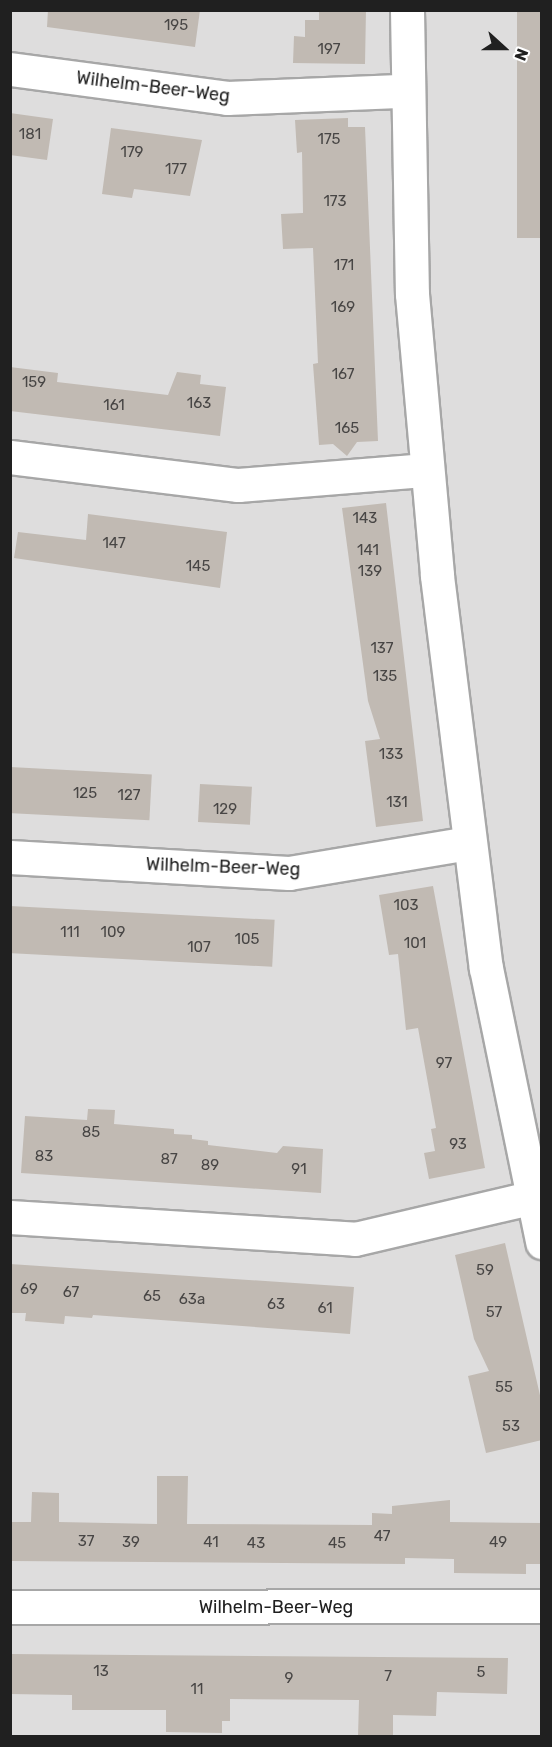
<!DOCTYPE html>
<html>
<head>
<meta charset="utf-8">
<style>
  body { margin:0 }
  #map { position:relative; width:552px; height:1747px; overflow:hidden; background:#f0eee7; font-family:Rubik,sans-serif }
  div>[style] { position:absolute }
  .residential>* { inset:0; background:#dedddd; transform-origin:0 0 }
  .building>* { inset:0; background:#c1bab3; transform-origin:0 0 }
  .roads { filter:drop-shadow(2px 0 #a7a7a7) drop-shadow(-2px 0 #a7a7a7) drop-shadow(0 2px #a7a7a7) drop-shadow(0 -2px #a7a7a7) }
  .minor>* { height:33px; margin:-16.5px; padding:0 16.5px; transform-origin:16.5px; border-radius:16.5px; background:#fff }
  span { translate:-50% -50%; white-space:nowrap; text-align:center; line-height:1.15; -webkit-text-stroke:4.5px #fff; paint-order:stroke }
  .number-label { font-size:15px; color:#484645 }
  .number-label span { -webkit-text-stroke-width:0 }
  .street-label { font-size:18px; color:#202020 }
  .frame { position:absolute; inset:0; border:12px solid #202020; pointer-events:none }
  .north { position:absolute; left:474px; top:18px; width:60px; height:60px; -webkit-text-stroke:4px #fff; paint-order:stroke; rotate:111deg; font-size:16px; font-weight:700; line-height:24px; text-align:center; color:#202020 }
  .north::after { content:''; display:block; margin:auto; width:21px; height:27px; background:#202020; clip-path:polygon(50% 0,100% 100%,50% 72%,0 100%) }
</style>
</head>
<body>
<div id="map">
  <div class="residential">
    <div style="left:11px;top:11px;width:530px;height:1725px"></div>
  </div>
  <div class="building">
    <div style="clip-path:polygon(48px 10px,200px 10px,195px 47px,47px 27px)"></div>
    <div style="clip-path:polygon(319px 10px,366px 10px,365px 64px,293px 63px,294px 36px,305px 37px,305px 20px,319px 20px)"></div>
    <div style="left:517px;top:10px;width:25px;height:228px"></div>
    <div style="clip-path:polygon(10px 113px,53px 119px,47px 160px,10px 155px)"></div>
    <div style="clip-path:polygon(348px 118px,348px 127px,365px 127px,378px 441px,357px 442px,347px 456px,333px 444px,319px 445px,313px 364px,318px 363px,313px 248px,283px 249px,281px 214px,303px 213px,302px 152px,297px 153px,295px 120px)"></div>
    <div style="clip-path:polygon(111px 128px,202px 140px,190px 196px,134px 189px,132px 198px,102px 194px)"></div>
    <div style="clip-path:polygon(10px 367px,58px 373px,57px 382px,168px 395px,177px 372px,201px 375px,200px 384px,226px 387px,220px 436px,10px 411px)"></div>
    <div style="clip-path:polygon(386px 503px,423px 821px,376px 827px,365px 741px,380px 739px,368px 701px,342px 508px)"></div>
    <div style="clip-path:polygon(88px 514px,227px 532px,220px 588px,14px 558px,18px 532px,86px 540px)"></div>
    <div style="left:10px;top:767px;width:142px;height:46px;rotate:3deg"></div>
    <div style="left:200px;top:784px;width:52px;height:38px;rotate:3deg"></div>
    <div style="clip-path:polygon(433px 886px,485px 1168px,429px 1179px,424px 1153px,435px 1151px,431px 1129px,436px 1128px,418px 1028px,406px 1030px,398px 954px,389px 955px,379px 895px)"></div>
    <div style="left:10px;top:906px;width:265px;height:47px;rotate:3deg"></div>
    <div style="clip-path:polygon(88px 1109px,115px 1110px,114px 1124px,174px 1129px,174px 1134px,192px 1135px,192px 1139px,208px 1141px,208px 1145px,277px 1153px,283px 1146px,323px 1149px,321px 1193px,21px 1173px,25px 1116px,87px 1120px)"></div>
    <div style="clip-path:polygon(505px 1243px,542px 1404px,542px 1440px,486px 1453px,468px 1376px,489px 1371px,474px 1339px,455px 1255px)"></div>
    <div style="clip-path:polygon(10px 1264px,354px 1287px,350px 1334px,93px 1315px,92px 1318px,65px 1316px,64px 1324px,25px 1321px,26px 1313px,10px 1313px)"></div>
    <div style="clip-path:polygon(157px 1476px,188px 1476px,187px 1524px,372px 1525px,372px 1513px,392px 1514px,392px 1506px,450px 1500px,450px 1522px,542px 1523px,542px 1564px,526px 1564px,526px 1574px,454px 1573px,454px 1559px,405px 1558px,405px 1564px,10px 1561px,10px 1522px,31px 1522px,32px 1492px,59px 1493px,59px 1522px,157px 1524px)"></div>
    <div style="clip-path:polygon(10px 1654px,508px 1658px,507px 1694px,437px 1692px,436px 1716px,393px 1715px,393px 1737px,358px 1737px,359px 1700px,230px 1699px,230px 1721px,222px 1721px,222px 1733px,166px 1732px,166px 1710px,72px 1710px,72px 1695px,10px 1694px)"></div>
  </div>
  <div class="roads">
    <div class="minor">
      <div style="left:407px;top:10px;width:284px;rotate:89deg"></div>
      <div style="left:412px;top:294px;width:283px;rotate:84.9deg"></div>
      <div style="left:437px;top:576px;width:395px;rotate:82.9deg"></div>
      <div style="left:486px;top:968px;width:280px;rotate:78.4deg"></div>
      <div style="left:10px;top:69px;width:219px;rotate:7.6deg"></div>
      <div style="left:227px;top:98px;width:178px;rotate:-2.3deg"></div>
      <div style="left:10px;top:457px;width:230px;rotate:7deg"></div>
      <div style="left:238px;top:485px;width:189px;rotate:-4.6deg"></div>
      <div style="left:10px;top:857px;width:279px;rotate:3.3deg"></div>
      <div style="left:289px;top:873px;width:182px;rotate:-9.5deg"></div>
      <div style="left:10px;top:1217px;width:346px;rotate:3.6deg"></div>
      <div style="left:355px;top:1239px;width:180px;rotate:-13.2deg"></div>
      <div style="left:10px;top:1607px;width:532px;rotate:-0.11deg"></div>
    </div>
  </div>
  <div class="number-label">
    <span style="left:176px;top:26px">195</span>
    <span style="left:329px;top:50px">197</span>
    <span style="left:30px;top:135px">181</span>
    <span style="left:329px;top:140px">175</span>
    <span style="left:132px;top:153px">179</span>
    <span style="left:176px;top:170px">177</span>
    <span style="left:335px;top:202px">173</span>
    <span style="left:344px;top:266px">171</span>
    <span style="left:343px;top:308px">169</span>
    <span style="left:343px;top:375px">167</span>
    <span style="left:34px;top:383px">159</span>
    <span style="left:199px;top:404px">163</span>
    <span style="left:114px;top:406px">161</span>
    <span style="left:347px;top:429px">165</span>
    <span style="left:365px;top:519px">143</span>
    <span style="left:114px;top:544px">147</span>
    <span style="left:368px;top:551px">141</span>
    <span style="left:198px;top:567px">145</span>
    <span style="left:370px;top:572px">139</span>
    <span style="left:382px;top:649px">137</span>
    <span style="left:385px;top:677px">135</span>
    <span style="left:391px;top:755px">133</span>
    <span style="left:85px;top:794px">125</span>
    <span style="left:129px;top:796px">127</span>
    <span style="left:397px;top:803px">131</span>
    <span style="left:225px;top:810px">129</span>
    <span style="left:406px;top:906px">103</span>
    <span style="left:70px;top:933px">111</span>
    <span style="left:113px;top:933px">109</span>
    <span style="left:247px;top:940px">105</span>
    <span style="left:415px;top:944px">101</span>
    <span style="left:199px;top:948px">107</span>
    <span style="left:444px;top:1064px">97</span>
    <span style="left:91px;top:1133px">85</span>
    <span style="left:458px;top:1145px">93</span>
    <span style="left:44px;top:1157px">83</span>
    <span style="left:169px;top:1160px">87</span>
    <span style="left:210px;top:1166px">89</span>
    <span style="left:299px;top:1170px">91</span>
    <span style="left:485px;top:1271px">59</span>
    <span style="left:29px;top:1290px">69</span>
    <span style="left:71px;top:1293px">67</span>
    <span style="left:152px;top:1297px">65</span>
    <span style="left:192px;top:1300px">63a</span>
    <span style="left:276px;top:1305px">63</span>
    <span style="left:325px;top:1309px">61</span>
    <span style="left:494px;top:1313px">57</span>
    <span style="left:504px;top:1388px">55</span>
    <span style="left:511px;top:1427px">53</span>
    <span style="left:382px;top:1537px">47</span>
    <span style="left:86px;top:1542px">37</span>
    <span style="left:131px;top:1543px">39</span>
    <span style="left:211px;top:1543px">41</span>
    <span style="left:498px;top:1543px">49</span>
    <span style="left:256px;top:1544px">43</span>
    <span style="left:337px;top:1544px">45</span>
    <span style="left:101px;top:1672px">13</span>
    <span style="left:481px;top:1673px">5</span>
    <span style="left:388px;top:1677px">7</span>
    <span style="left:289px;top:1679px">9</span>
    <span style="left:197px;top:1690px">11</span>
  </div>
  <div class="street-label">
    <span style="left:153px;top:87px;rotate:7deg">Wilhelm-Beer-Weg</span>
    <span style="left:223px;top:867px;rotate:2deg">Wilhelm-Beer-Weg</span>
    <span style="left:276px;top:1607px">Wilhelm-Beer-Weg</span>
  </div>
  <div class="frame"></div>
  <div class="north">N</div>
</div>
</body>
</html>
